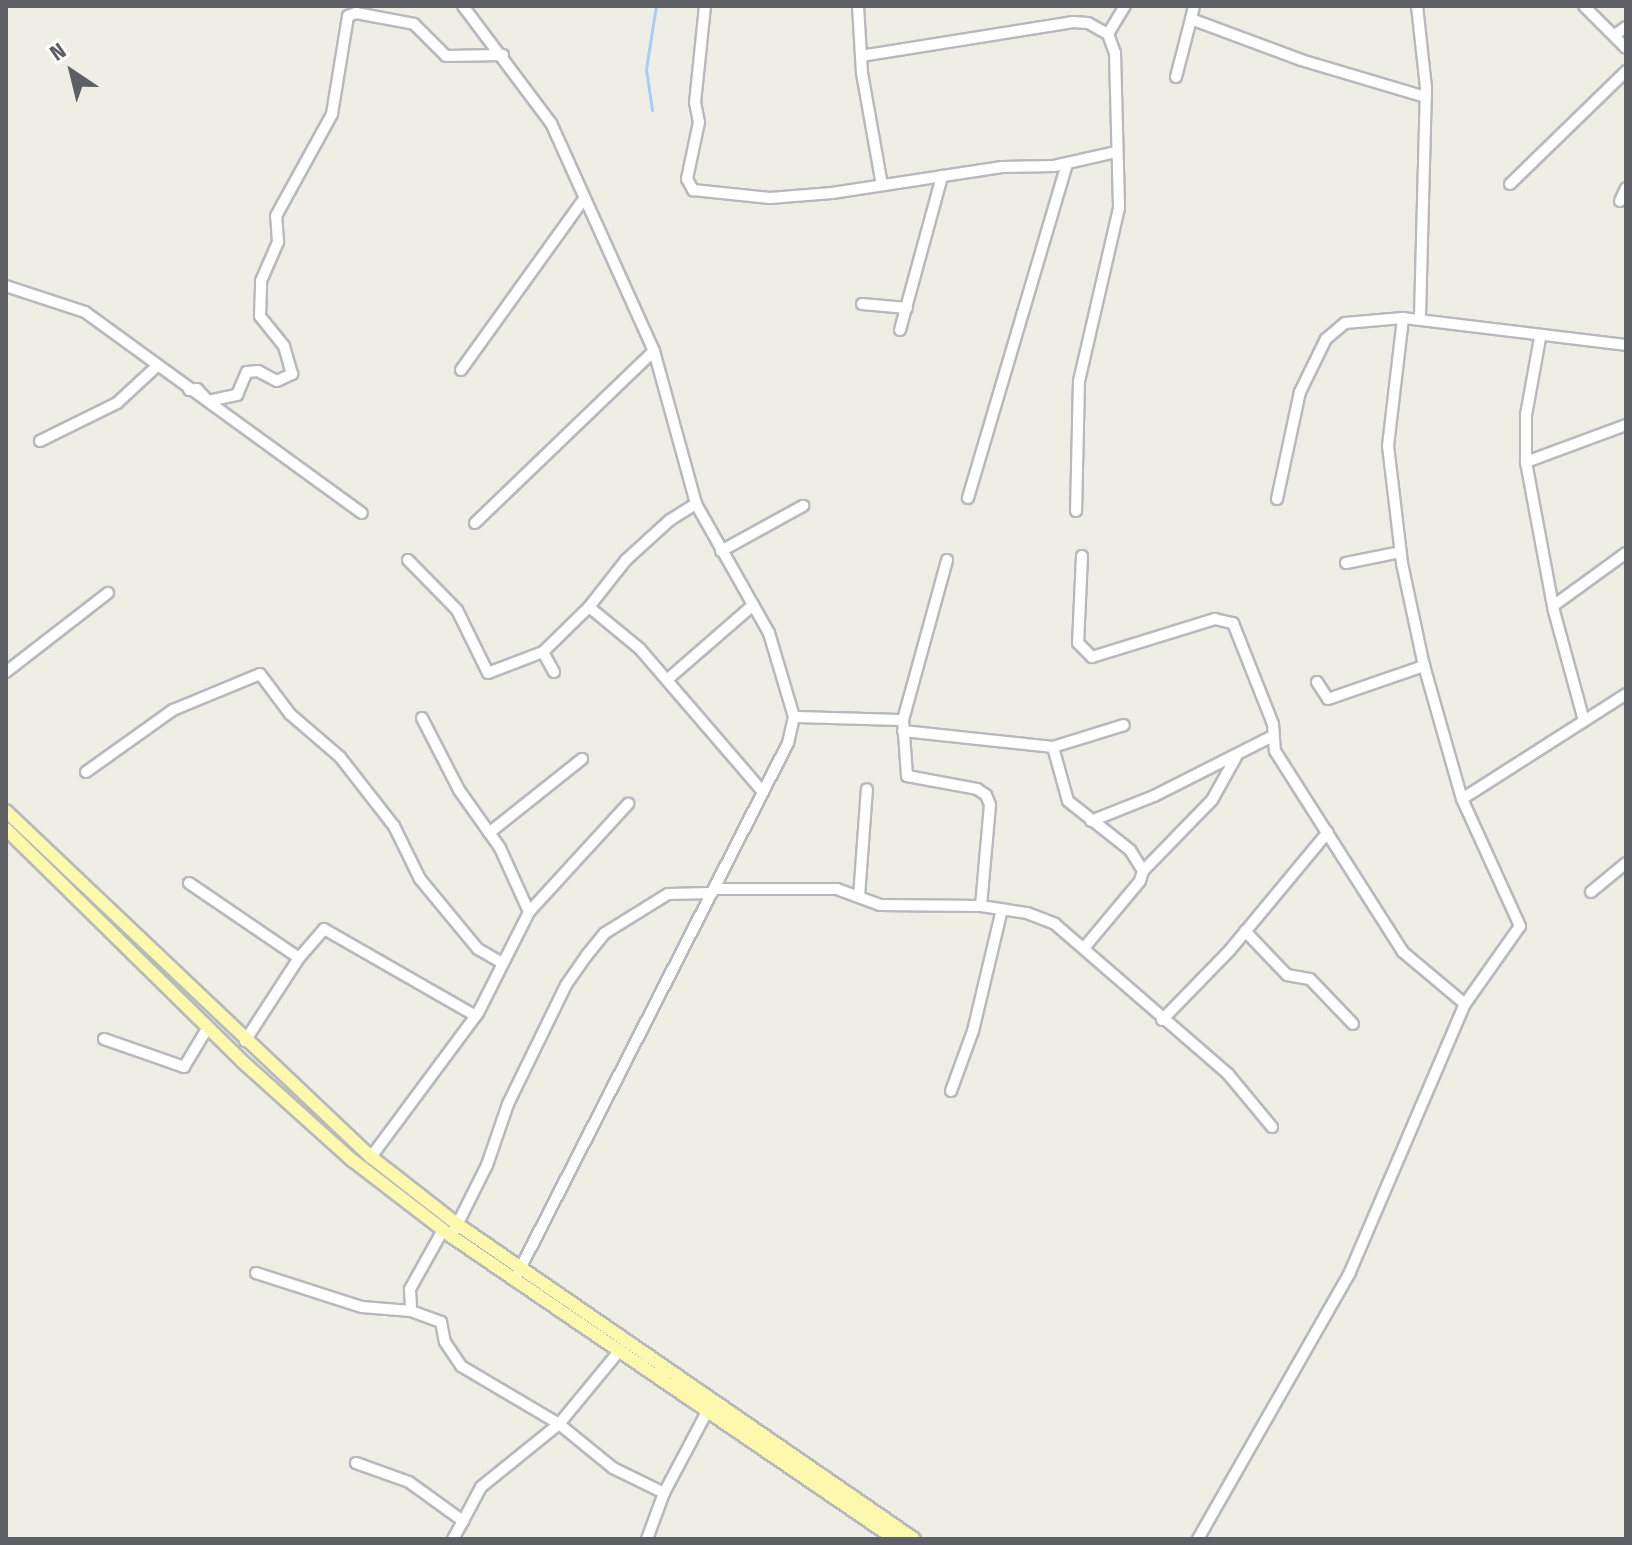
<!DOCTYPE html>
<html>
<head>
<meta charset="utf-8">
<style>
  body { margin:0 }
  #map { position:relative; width:1632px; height:1545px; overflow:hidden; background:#efeee5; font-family:"Fira Sans Condensed",sans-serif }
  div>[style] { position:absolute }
  .stream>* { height:3px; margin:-1.5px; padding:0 1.5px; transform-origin:1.5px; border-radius:1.5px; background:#a8ccfc }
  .roads { filter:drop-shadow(2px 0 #b7b9be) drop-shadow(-2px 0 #b7b9be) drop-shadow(0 2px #b7b9be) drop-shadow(0 -2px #b7b9be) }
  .minor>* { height:10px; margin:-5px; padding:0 5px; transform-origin:5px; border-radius:5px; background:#fff }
  .major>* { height:12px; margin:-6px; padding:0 6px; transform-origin:6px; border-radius:6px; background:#fcf9ad }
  span { translate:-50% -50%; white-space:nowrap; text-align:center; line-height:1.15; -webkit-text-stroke:6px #fff; paint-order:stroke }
  .frame { position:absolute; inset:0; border:8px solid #5d5f65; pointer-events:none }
  .north { position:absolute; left:32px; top:32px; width:80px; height:80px; -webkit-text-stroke:6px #fff; paint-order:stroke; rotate:325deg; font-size:22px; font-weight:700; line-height:32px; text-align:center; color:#5d5f65 }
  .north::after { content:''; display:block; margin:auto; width:28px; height:36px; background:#5d5f65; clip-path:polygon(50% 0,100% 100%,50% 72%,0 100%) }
</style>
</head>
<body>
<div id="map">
  <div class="stream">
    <div style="left:652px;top:110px;width:41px;rotate:-98.3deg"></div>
    <div style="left:646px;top:69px;width:64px;rotate:-81deg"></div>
  </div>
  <div class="roads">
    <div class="minor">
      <div style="left:463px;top:6px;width:146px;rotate:53.1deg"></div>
      <div style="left:551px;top:123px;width:250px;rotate:65.7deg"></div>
      <div style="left:654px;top:351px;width:159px;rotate:74.6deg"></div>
      <div style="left:696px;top:504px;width:148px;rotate:60.5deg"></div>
      <div style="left:769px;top:633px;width:88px;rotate:73.4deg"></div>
      <div style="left:794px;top:717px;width:27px;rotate:103deg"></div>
      <div style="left:788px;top:743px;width:595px;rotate:117deg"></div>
      <div style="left:705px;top:6px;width:97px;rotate:95.9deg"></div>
      <div style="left:695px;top:102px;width:20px;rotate:79deg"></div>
      <div style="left:699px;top:122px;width:58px;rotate:101.9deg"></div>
      <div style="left:687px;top:179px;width:13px;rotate:61deg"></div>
      <div style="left:693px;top:190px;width:77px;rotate:5.9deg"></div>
      <div style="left:770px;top:198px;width:62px;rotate:-4.6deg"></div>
      <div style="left:832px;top:193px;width:172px;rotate:-8.7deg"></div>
      <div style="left:1002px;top:167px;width:52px;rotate:-1.1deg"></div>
      <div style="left:1054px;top:166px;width:64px;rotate:-12.7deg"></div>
      <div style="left:858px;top:6px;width:67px;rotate:86.6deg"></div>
      <div style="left:862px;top:73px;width:114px;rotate:79.9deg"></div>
      <div style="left:1194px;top:6px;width:13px;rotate:103deg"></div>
      <div style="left:1191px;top:19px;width:117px;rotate:20.4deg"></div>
      <div style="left:1301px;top:60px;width:130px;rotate:16.5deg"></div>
      <div style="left:1417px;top:6px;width:81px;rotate:83.7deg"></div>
      <div style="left:1426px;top:87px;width:233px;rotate:91.5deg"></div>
      <div style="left:1584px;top:6px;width:59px;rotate:45deg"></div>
      <div style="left:1108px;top:34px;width:33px;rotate:-59deg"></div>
      <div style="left:1615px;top:35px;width:14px;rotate:-36deg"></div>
      <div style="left:861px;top:56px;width:215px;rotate:-9.1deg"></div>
      <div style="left:1073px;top:22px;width:15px;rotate:4deg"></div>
      <div style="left:1088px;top:23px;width:23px;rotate:29deg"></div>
      <div style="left:1108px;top:34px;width:20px;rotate:70deg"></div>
      <div style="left:1115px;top:53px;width:155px;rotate:88.5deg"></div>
      <div style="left:1119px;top:208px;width:178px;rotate:103deg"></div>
      <div style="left:1079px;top:381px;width:130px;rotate:91.3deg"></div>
      <div style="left:1176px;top:77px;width:60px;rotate:-75.5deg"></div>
      <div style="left:1510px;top:184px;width:162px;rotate:-44.2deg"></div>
      <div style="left:1620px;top:201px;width:14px;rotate:-65deg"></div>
      <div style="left:6px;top:286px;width:83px;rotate:18.2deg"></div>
      <div style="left:85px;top:312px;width:342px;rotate:36deg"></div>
      <div style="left:862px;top:304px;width:45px;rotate:5.1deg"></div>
      <div style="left:900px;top:330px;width:160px;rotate:-74.7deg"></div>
      <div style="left:1540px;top:338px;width:78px;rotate:100.3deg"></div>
      <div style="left:1526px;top:415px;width:47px;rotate:90deg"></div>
      <div style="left:1526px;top:462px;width:152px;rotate:79.4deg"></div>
      <div style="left:1554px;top:611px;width:114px;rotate:74.7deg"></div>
      <div style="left:461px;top:370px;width:211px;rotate:-54.3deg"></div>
      <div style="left:189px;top:390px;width:8px;rotate:-7deg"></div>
      <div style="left:197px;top:389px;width:16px;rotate:47deg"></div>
      <div style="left:208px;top:401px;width:30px;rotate:-12deg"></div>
      <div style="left:237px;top:395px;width:25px;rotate:-67deg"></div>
      <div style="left:247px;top:372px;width:11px;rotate:-5deg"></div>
      <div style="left:258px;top:371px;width:21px;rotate:28deg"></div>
      <div style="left:277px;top:381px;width:17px;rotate:-25deg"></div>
      <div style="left:292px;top:374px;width:29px;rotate:-106deg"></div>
      <div style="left:284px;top:346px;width:38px;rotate:-129deg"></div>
      <div style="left:260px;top:316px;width:35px;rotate:-88deg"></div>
      <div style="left:261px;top:281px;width:43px;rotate:-66.4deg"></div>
      <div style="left:278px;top:242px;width:26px;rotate:-94deg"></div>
      <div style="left:276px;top:216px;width:116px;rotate:-61.2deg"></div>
      <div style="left:332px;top:114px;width:99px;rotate:-80.7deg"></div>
      <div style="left:348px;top:16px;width:9px;rotate:-21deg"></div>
      <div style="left:356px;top:13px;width:59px;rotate:10.7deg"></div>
      <div style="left:414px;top:24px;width:45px;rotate:45deg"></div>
      <div style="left:446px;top:56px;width:57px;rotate:-1deg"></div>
      <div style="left:40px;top:441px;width:86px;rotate:-26.3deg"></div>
      <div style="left:117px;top:403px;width:54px;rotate:-42.8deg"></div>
      <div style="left:1526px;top:462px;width:107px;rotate:-20.3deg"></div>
      <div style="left:968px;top:498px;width:348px;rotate:-73.5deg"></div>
      <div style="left:1277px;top:499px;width:109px;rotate:-77.9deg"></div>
      <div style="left:1300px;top:392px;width:59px;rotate:-63.9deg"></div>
      <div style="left:1326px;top:339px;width:25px;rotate:-40deg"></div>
      <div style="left:1345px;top:323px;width:58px;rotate:-4.9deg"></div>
      <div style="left:1403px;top:318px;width:225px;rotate:6.9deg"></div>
      <div style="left:475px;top:523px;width:248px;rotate:-43.9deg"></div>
      <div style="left:721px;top:551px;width:94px;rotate:-28.8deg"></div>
      <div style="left:1082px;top:556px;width:87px;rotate:92.6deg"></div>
      <div style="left:1078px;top:643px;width:20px;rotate:45deg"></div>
      <div style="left:1092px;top:657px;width:129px;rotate:-17.2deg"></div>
      <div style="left:1215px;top:619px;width:18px;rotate:13deg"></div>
      <div style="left:1233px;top:623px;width:109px;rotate:68.4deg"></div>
      <div style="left:1273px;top:724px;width:27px;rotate:86deg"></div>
      <div style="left:1275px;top:751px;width:238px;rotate:57.5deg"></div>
      <div style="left:1403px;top:952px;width:81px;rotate:40deg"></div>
      <div style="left:408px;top:560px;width:70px;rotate:45.6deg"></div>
      <div style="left:457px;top:610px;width:70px;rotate:63.8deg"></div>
      <div style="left:488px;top:673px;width:59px;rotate:-20.9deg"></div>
      <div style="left:1346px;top:563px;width:55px;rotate:-11.5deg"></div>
      <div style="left:1553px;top:606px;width:90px;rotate:-36deg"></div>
      <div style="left:589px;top:607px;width:66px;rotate:39.5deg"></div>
      <div style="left:640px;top:649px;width:189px;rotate:49.3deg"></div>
      <div style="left:6px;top:672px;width:129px;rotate:-37.8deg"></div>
      <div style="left:554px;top:672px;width:23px;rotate:-119deg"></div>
      <div style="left:543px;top:652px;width:64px;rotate:-44.4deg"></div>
      <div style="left:589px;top:607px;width:60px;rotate:-51.8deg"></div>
      <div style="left:626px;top:560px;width:59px;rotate:-42.3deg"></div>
      <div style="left:670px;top:520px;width:31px;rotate:-32deg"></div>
      <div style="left:668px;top:679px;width:113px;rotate:-41deg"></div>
      <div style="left:1317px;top:682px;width:20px;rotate:57deg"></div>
      <div style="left:1328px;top:699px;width:102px;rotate:-19deg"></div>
      <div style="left:794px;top:717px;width:109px;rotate:1.6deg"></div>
      <div style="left:903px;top:720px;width:166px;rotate:-74.6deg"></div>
      <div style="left:422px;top:718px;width:81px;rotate:62.8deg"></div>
      <div style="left:459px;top:790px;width:71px;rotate:54.7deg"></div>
      <div style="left:500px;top:848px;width:70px;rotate:65.6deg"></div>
      <div style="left:903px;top:720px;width:56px;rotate:85.9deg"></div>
      <div style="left:907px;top:776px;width:71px;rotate:10.5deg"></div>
      <div style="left:977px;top:789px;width:11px;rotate:34deg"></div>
      <div style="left:986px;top:795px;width:11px;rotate:68deg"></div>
      <div style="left:990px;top:805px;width:101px;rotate:95.1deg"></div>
      <div style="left:903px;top:731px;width:151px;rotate:6.1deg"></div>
      <div style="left:1053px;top:747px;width:74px;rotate:-17.2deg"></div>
      <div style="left:1053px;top:747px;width:56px;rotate:74.5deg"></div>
      <div style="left:1068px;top:801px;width:79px;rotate:38.3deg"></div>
      <div style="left:1130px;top:850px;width:25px;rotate:58deg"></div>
      <div style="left:1143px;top:871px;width:10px;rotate:107deg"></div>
      <div style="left:1140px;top:881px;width:87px;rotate:129.9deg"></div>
      <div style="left:86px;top:772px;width:107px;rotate:-35.5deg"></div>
      <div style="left:173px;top:710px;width:94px;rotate:-22.5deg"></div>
      <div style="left:260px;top:674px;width:50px;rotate:53.1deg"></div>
      <div style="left:290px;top:714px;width:66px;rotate:40.7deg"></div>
      <div style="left:340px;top:757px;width:88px;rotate:52deg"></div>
      <div style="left:394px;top:826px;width:59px;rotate:63.9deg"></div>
      <div style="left:420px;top:879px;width:91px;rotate:50.4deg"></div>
      <div style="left:478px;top:949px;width:28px;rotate:30deg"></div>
      <div style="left:1462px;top:799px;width:195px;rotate:-32.6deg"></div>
      <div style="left:1091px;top:821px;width:68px;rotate:-21.6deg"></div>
      <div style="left:1154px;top:796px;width:133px;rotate:-26.8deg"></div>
      <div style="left:489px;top:833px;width:119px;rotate:-38.5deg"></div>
      <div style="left:1143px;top:871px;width:99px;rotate:-45.8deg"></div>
      <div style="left:1212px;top:800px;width:49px;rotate:-60.8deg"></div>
      <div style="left:189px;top:883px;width:133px;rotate:34.3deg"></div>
      <div style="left:714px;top:889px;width:123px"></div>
      <div style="left:837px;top:889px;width:46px;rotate:20.4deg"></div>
      <div style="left:880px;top:905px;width:101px;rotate:0.6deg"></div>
      <div style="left:981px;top:906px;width:47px;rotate:8.7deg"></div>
      <div style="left:1027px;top:913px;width:30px;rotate:21deg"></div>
      <div style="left:1055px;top:924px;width:229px;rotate:40.9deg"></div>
      <div style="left:1228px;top:1074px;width:69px;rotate:50.3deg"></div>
      <div style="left:1591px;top:892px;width:45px;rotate:-39.6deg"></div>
      <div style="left:859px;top:897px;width:108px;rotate:-85.8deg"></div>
      <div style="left:1245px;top:931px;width:61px;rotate:46.3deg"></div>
      <div style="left:1287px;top:975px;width:23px;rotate:10deg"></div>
      <div style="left:1310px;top:979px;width:62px;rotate:46.3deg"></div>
      <div style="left:1162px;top:1020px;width:98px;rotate:-45.8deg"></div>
      <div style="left:1230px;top:950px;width:153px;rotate:-50.3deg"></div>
      <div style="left:104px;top:1039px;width:85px;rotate:19.3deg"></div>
      <div style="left:184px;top:1067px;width:47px;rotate:-59deg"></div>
      <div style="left:245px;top:1041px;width:99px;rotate:-57deg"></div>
      <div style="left:299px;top:958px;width:38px;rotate:-49deg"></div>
      <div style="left:324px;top:929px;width:175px;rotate:29.8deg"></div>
      <div style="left:951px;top:1091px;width:64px;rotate:-69.9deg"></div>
      <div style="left:973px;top:1031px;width:125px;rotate:-76.6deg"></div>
      <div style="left:371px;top:1157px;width:179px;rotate:-53.4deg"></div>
      <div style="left:478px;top:1013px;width:113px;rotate:-63.2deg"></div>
      <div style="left:529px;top:912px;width:147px;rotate:-47.5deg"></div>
      <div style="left:443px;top:1230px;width:68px;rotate:119.2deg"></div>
      <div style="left:410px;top:1289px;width:22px;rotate:87deg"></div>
      <div style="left:411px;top:1311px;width:32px;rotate:20deg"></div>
      <div style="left:441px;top:1322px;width:20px;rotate:79deg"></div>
      <div style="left:445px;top:1342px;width:29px;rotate:56deg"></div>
      <div style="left:461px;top:1366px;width:114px;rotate:30.6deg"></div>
      <div style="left:559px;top:1424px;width:70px;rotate:39.2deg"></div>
      <div style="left:613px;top:1468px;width:57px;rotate:26.1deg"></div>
      <div style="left:454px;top:1231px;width:74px;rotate:-63.4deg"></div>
      <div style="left:487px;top:1165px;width:65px;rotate:-71deg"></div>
      <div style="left:508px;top:1104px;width:132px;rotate:-64deg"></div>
      <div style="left:566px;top:985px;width:37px;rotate:-55deg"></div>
      <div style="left:587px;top:955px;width:28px;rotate:-51deg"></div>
      <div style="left:605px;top:933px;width:74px;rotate:-31.8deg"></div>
      <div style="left:668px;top:894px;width:44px;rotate:-1.3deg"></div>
      <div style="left:256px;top:1273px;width:111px;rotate:17.8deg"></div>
      <div style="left:362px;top:1307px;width:49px;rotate:4.7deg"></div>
      <div style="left:356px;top:1463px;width:56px;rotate:19.7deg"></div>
      <div style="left:409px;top:1482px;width:67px;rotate:35.8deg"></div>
      <div style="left:463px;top:1521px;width:38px;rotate:-62deg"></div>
      <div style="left:481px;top:1487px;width:100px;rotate:-38.9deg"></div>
      <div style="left:559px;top:1424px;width:96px;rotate:-50.5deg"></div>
      <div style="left:453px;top:1539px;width:21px;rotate:-61deg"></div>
      <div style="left:647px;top:1539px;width:49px;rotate:-69.7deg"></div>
      <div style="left:664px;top:1493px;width:94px;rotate:-62.1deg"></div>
      <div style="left:1198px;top:1539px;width:307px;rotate:-60.3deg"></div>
      <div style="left:1350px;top:1272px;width:292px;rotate:-66.8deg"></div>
      <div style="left:1465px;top:1004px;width:95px;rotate:-54.8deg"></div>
      <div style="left:1520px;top:926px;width:140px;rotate:-114.5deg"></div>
      <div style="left:1462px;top:799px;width:138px;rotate:-105.9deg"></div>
      <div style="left:1424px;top:666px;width:105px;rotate:-102.1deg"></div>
      <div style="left:1402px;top:563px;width:118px;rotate:-96.8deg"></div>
      <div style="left:1388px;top:446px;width:129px;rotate:-83.3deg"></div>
    </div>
    <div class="major">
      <div style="left:6px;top:811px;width:503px;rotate:43.47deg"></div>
      <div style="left:371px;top:1157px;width:109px;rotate:37.9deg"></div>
      <div style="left:457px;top:1224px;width:555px;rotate:34.58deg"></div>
      <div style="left:6px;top:829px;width:332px;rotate:44.5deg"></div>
      <div style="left:243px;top:1062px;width:147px;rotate:42deg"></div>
      <div style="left:352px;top:1160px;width:125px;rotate:37.5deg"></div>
      <div style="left:451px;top:1236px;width:538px;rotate:34.31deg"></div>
    </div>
  </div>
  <div class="frame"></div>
  <div class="north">N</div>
</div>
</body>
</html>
